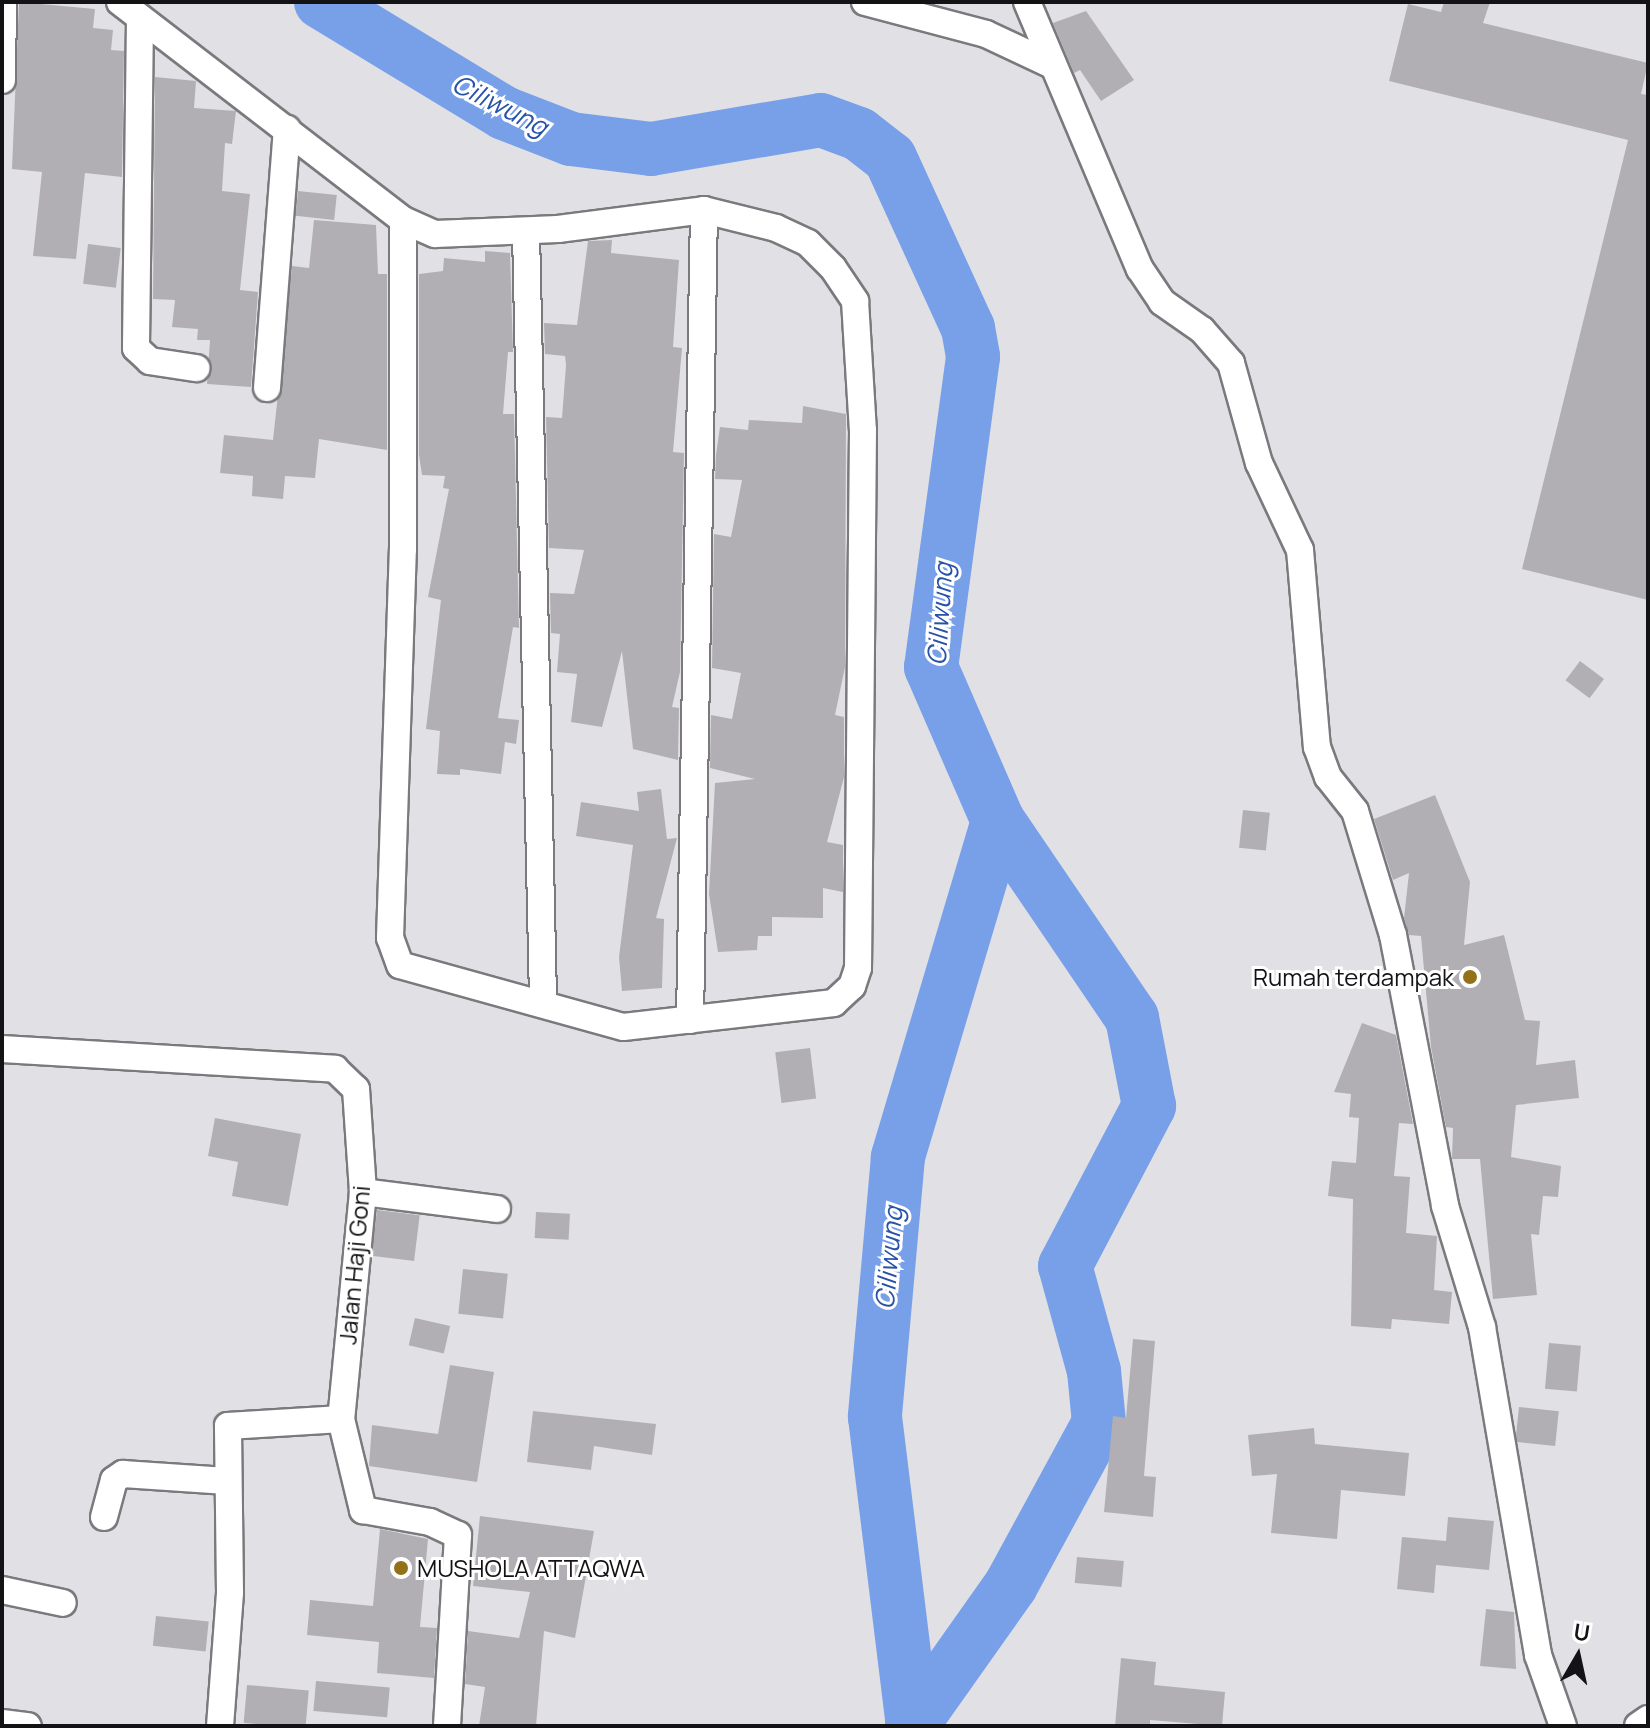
<!DOCTYPE html>
<html>
<head>
<meta charset="utf-8">
<style>
  body { margin:0 }
  #map { position:relative; width:1650px; height:1728px; overflow:hidden; background:#e1e1e5; font-family:Manrope,sans-serif }
  div>[style] { position:absolute }
  .river>* { height:54px; margin:-27px; padding:0 27px; transform-origin:27px; border-radius:27px; background:#78a0e9 }
  .building>* { inset:0; background:#b1afb3; transform-origin:0 0 }
  .roads { filter:drop-shadow(2px 0 #7a7a7e) drop-shadow(-2px 0 #7a7a7e) drop-shadow(0 2px #7a7a7e) drop-shadow(0 -2px #7a7a7e) }
  .minor>* { height:26px; margin:-13px; padding:0 13px; transform-origin:13px; border-radius:13px; background:#fff }
  .dots>* { width:22px; height:22px; translate:-50% -50%; box-sizing:border-box; border:4px solid #fff; border-radius:50% }
  span { translate:-50% -50%; white-space:nowrap; text-align:center; line-height:1.15; -webkit-text-stroke:6px #fff; paint-order:stroke }
  .poi-label { font-size:24px; color:#131315 }
  .right { translate:-100% -50%; text-align:right }
  .left { translate:0 -50%; text-align:left }
  .street-label { font-size:24px; color:#131315 }
  .water-label { font-size:26px; color:#2752a8; font-style:italic }
  .frame { position:absolute; inset:0; border:4px solid #131315; pointer-events:none }
  .north { position:absolute; left:1538px; top:1616px; width:80px; height:80px; -webkit-text-stroke:6px #fff; paint-order:stroke; rotate:9deg; font-size:22px; font-weight:700; line-height:32px; text-align:center; color:#131315 }
  .north::after { content:''; display:block; margin:auto; width:28px; height:36px; background:#131315; clip-path:polygon(50% 0,100% 100%,50% 72%,0 100%) }
</style>
</head>
<body>
<div id="map">
  <div class="river">
    <div style="left:321px;top:2px;width:214px;rotate:31.2deg"></div>
    <div style="left:504px;top:113px;width:72px;rotate:21.2deg"></div>
    <div style="left:571px;top:139px;width:81px;rotate:7.1deg"></div>
    <div style="left:651px;top:149px;width:172px;rotate:-9.7deg"></div>
    <div style="left:821px;top:120px;width:40px;rotate:20.2deg"></div>
    <div style="left:859px;top:134px;width:39px;rotate:38deg"></div>
    <div style="left:890px;top:158px;width:187px;rotate:65.4deg"></div>
    <div style="left:968px;top:328px;width:29px;rotate:80deg"></div>
    <div style="left:973px;top:357px;width:313px;rotate:97.7deg"></div>
    <div style="left:931px;top:667px;width:168px;rotate:66.5deg"></div>
    <div style="left:998px;top:821px;width:351px;rotate:106.6deg"></div>
    <div style="left:898px;top:1157px;width:261px;rotate:95.1deg"></div>
    <div style="left:875px;top:1417px;width:311px;rotate:83deg"></div>
    <div style="left:912px;top:1725px;width:171px;rotate:-54.7deg"></div>
    <div style="left:1011px;top:1585px;width:184px;rotate:-61.5deg"></div>
    <div style="left:1099px;top:1423px;width:52px;rotate:-95.5deg"></div>
    <div style="left:1094px;top:1371px;width:109px;rotate:-105.4deg"></div>
    <div style="left:1065px;top:1266px;width:181px;rotate:-62.3deg"></div>
    <div style="left:1149px;top:1106px;width:90px;rotate:-100.9deg"></div>
    <div style="left:1132px;top:1018px;width:238px;rotate:-124.2deg"></div>
  </div>
  <div class="building">
    <div style="clip-path:polygon(19px 2px,95px 9px,93px 28px,113px 30px,111px 50px,124px 51px,122px 177px,85px 173px,76px 259px,33px 256px,42px 172px,12px 169px)"></div>
    <div style="clip-path:polygon(1444px 2px,1490px 2px,1483px 23px,1648px 63px,1641px 94px,1648px 95px,1648px 600px,1522px 569px,1628px 140px,1389px 81px,1408px 4px,1441px 12px)"></div>
    <div style="clip-path:polygon(1086px 11px,1134px 80px,1101px 101px,1080px 70px,1074px 73px,1053px 23px)"></div>
    <div style="clip-path:polygon(155px 77px,196px 81px,194px 108px,236px 111px,232px 144px,225px 143px,222px 191px,250px 194px,240px 290px,258px 292px,251px 387px,207px 384px,210px 340px,197px 340px,198px 329px,172px 327px,175px 300px,153px 299px)"></div>
    <div style="left:298px;top:191px;width:39px;height:25px;rotate:6deg"></div>
    <div style="clip-path:polygon(314px 220px,376px 225px,378px 274px,387px 274px,387px 450px,319px 439px,315px 478px,285px 476px,283px 499px,252px 496px,253px 476px,220px 473px,224px 435px,273px 440px,292px 266px,309px 268px)"></div>
    <div style="clip-path:polygon(612px 240px,611px 253px,679px 260px,673px 347px,682px 348px,673px 452px,684px 453px,680px 672px,672px 707px,679px 708px,678px 760px,633px 749px,622px 651px,602px 727px,571px 722px,577px 674px,557px 672px,560px 634px,551px 633px,550px 593px,574px 594px,584px 550px,549px 548px,546px 417px,562px 418px,566px 365px,565px 356px,545px 354px,544px 323px,577px 325px,588px 241px)"></div>
    <div style="left:88px;top:244px;width:33px;height:40px;rotate:7deg"></div>
    <div style="clip-path:polygon(485px 251px,510px 253px,513px 352px,508px 352px,503px 414px,514px 414px,519px 628px,513px 627px,498px 718px,519px 720px,516px 744px,505px 742px,501px 774px,460px 769px,460px 775px,437px 774px,440px 731px,426px 729px,441px 600px,428px 597px,449px 489px,443px 488px,445px 476px,422px 475px,419px 455px,419px 274px,443px 271px,444px 258px,485px 262px)"></div>
    <div style="clip-path:polygon(803px 406px,846px 414px,845px 667px,835px 715px,844px 717px,844px 777px,827px 842px,843px 845px,843px 892px,823px 888px,823px 918px,772px 917px,772px 936px,758px 936px,757px 950px,718px 952px,709px 894px,715px 783px,755px 779px,710px 768px,711px 715px,732px 719px,741px 673px,712px 668px,714px 534px,731px 537px,742px 480px,715px 479px,716px 455px,720px 427px,748px 430px,749px 420px,802px 423px)"></div>
    <div style="left:1580px;top:661px;width:30px;height:24px;rotate:37deg"></div>
    <div style="clip-path:polygon(661px 789px,667px 839px,677px 838px,656px 918px,664px 919px,662px 988px,622px 991px,619px 957px,633px 845px,576px 836px,581px 802px,639px 811px,637px 792px)"></div>
    <div style="clip-path:polygon(1435px 795px,1470px 882px,1464px 945px,1504px 935px,1525px 1020px,1540px 1021px,1536px 1065px,1575px 1060px,1579px 1098px,1516px 1105px,1511px 1157px,1561px 1166px,1558px 1197px,1543px 1196px,1539px 1235px,1531px 1234px,1537px 1295px,1493px 1299px,1480px 1159px,1452px 1159px,1453px 1128px,1446px 1127px,1431px 1047px,1421px 936px,1409px 935px,1404px 918px,1409px 873px,1393px 880px,1374px 819px)"></div>
    <div style="left:1243px;top:810px;width:27px;height:38px;rotate:6deg"></div>
    <div style="clip-path:polygon(1362px 1023px,1396px 1035px,1413px 1124px,1399px 1123px,1394px 1176px,1410px 1177px,1406px 1233px,1437px 1236px,1434px 1290px,1452px 1292px,1449px 1324px,1392px 1319px,1391px 1329px,1351px 1326px,1353px 1199px,1328px 1196px,1332px 1161px,1356px 1163px,1359px 1118px,1349px 1117px,1351px 1094px,1334px 1092px)"></div>
    <div style="left:810px;top:1048px;width:51px;height:35px;rotate:83deg"></div>
    <div style="clip-path:polygon(215px 1118px,301px 1134px,288px 1206px,232px 1196px,238px 1162px,208px 1156px)"></div>
    <div style="left:377px;top:1210px;width:43px;height:46px;rotate:7deg"></div>
    <div style="left:536px;top:1212px;width:34px;height:26px;rotate:3deg"></div>
    <div style="left:463px;top:1269px;width:45px;height:45px;rotate:6deg"></div>
    <div style="left:415px;top:1318px;width:36px;height:28px;rotate:13deg"></div>
    <div style="clip-path:polygon(1133px 1339px,1155px 1341px,1144px 1476px,1156px 1477px,1153px 1517px,1104px 1512px,1113px 1416px,1126px 1418px)"></div>
    <div style="left:1549px;top:1343px;width:32px;height:46px;rotate:5deg"></div>
    <div style="clip-path:polygon(450px 1365px,494px 1372px,477px 1482px,369px 1466px,372px 1425px,438px 1434px)"></div>
    <div style="left:1519px;top:1407px;width:40px;height:35px;rotate:6deg"></div>
    <div style="clip-path:polygon(533px 1411px,656px 1424px,652px 1455px,594px 1446px,591px 1470px,527px 1462px)"></div>
    <div style="clip-path:polygon(1314px 1428px,1315px 1444px,1409px 1453px,1405px 1496px,1341px 1490px,1337px 1539px,1271px 1533px,1277px 1474px,1252px 1476px,1248px 1435px)"></div>
    <div style="clip-path:polygon(480px 1516px,594px 1531px,575px 1638px,544px 1631px,536px 1726px,479px 1726px,485px 1687px,465px 1684px,468px 1631px,519px 1638px,530px 1592px,473px 1586px)"></div>
    <div style="clip-path:polygon(1448px 1517px,1494px 1521px,1489px 1570px,1436px 1565px,1434px 1593px,1397px 1589px,1402px 1537px,1446px 1541px)"></div>
    <div style="clip-path:polygon(380px 1529px,428px 1539px,420px 1627px,437px 1628px,434px 1678px,377px 1673px,379px 1642px,307px 1635px,310px 1600px,373px 1606px)"></div>
    <div style="left:1077px;top:1557px;width:47px;height:26px;rotate:5deg"></div>
    <div style="clip-path:polygon(1486px 1609px,1514px 1612px,1516px 1669px,1480px 1666px)"></div>
    <div style="left:156px;top:1616px;width:53px;height:30px;rotate:6deg"></div>
    <div style="clip-path:polygon(1121px 1658px,1156px 1662px,1154px 1685px,1225px 1692px,1222px 1726px,1150px 1720px,1150px 1726px,1115px 1726px)"></div>
    <div style="left:316px;top:1681px;width:74px;height:30px;rotate:5deg"></div>
    <div style="left:247px;top:1685px;width:62px;height:38px;rotate:5deg"></div>
  </div>
  <div class="roads">
    <div class="minor">
      <div style="left:120px;top:2px;width:357px;rotate:37.6deg"></div>
      <div style="left:403px;top:220px;width:35px;rotate:24deg"></div>
      <div style="left:435px;top:234px;width:123px;rotate:-2.3deg"></div>
      <div style="left:558px;top:229px;width:147px;rotate:-7.4deg"></div>
      <div style="left:704px;top:210px;width:74px;rotate:14deg"></div>
      <div style="left:776px;top:228px;width:35px;rotate:25deg"></div>
      <div style="left:808px;top:243px;width:35px;rotate:45deg"></div>
      <div style="left:833px;top:268px;width:40px;rotate:56deg"></div>
      <div style="left:855px;top:301px;width:129px;rotate:86.5deg"></div>
      <div style="left:863px;top:430px;width:538px;rotate:90.53deg"></div>
      <div style="left:858px;top:968px;width:19px;rotate:108deg"></div>
      <div style="left:852px;top:986px;width:25px;rotate:137deg"></div>
      <div style="left:834px;top:1003px;width:212px;rotate:173.5deg"></div>
      <div style="left:623px;top:1027px;width:231px;rotate:-164.5deg"></div>
      <div style="left:400px;top:965px;width:29px;rotate:-110deg"></div>
      <div style="left:390px;top:938px;width:389px;rotate:-88.1deg"></div>
      <div style="left:403px;top:549px;width:329px;rotate:-90deg"></div>
      <div style="left:865px;top:2px;width:125px;rotate:14.8deg"></div>
      <div style="left:986px;top:34px;width:71px;rotate:25.1deg"></div>
      <div style="left:1027px;top:2px;width:290px;rotate:67.1deg"></div>
      <div style="left:1140px;top:269px;width:40px;rotate:56deg"></div>
      <div style="left:1162px;top:302px;width:49px;rotate:35deg"></div>
      <div style="left:1202px;top:330px;width:44px;rotate:48.7deg"></div>
      <div style="left:1231px;top:363px;width:104px;rotate:74.4deg"></div>
      <div style="left:1259px;top:463px;width:96px;rotate:64.8deg"></div>
      <div style="left:1300px;top:550px;width:198px;rotate:85.1deg"></div>
      <div style="left:1317px;top:747px;width:32px;rotate:70deg"></div>
      <div style="left:1328px;top:777px;width:43px;rotate:51.5deg"></div>
      <div style="left:1355px;top:811px;width:130px;rotate:73deg"></div>
      <div style="left:1393px;top:935px;width:276px;rotate:79.1deg"></div>
      <div style="left:1445px;top:1206px;width:127px;rotate:73deg"></div>
      <div style="left:1482px;top:1327px;width:333px;rotate:80.3deg"></div>
      <div style="left:1538px;top:1655px;width:75px;rotate:70.6deg"></div>
      <div style="left:140px;top:18px;width:330px;rotate:90.7deg"></div>
      <div style="left:136px;top:348px;width:19px;rotate:43deg"></div>
      <div style="left:150px;top:361px;width:47px;rotate:8.7deg"></div>
      <div style="left:2px;top:80px;width:78px;rotate:-89.3deg"></div>
      <div style="left:526px;top:232px;width:768px;rotate:88.73deg"></div>
      <div style="left:267px;top:388px;width:260px;rotate:-85.6deg"></div>
      <div style="left:690px;top:1020px;width:810px;rotate:-89.01deg"></div>
      <div style="left:2px;top:1049px;width:334px;rotate:3.4deg"></div>
      <div style="left:335px;top:1069px;width:29px;rotate:44deg"></div>
      <div style="left:356px;top:1089px;width:103px;rotate:86.1deg"></div>
      <div style="left:363px;top:1192px;width:228px;rotate:95.5deg"></div>
      <div style="left:341px;top:1419px;width:94px;rotate:76.4deg"></div>
      <div style="left:363px;top:1510px;width:68px;rotate:10.2deg"></div>
      <div style="left:430px;top:1522px;width:31px;rotate:25deg"></div>
      <div style="left:458px;top:1535px;width:191px;rotate:93.3deg"></div>
      <div style="left:363px;top:1192px;width:135px;rotate:7.2deg"></div>
      <div style="left:104px;top:1517px;width:38px;rotate:-75deg"></div>
      <div style="left:114px;top:1480px;width:11px;rotate:-34deg"></div>
      <div style="left:123px;top:1474px;width:104px;rotate:3.9deg"></div>
      <div style="left:2px;top:1590px;width:62px;rotate:12deg"></div>
      <div style="left:2px;top:1723px;width:26px;rotate:7deg"></div>
      <div style="left:220px;top:1726px;width:134px;rotate:-85.7deg"></div>
      <div style="left:230px;top:1592px;width:166px;rotate:-90.7deg"></div>
      <div style="left:228px;top:1426px;width:113px;rotate:-3.5deg"></div>
      <div style="left:1638px;top:1726px;width:12px;rotate:-35deg"></div>
    </div>
  </div>
  <div class="dots">
    <div style="left:1470px;top:977px;background:#927118"></div>
    <div style="left:401px;top:1568px;background:#927118"></div>
  </div>
  <div class="poi-label">
    <span class="right" style="left:1454px;top:977px">Rumah terdampak</span>
    <span class="left" style="left:417px;top:1568px">MUSHOLA ATTAQWA</span>
  </div>
  <div class="street-label">
    <span style="left:354px;top:1265px;rotate:-85deg">Jalan Haji Goni</span>
  </div>
  <div class="water-label">
    <span style="left:500px;top:105px;rotate:27deg">Ciliwung</span>
    <span style="left:940px;top:614px;rotate:-86deg">Ciliwung</span>
    <span style="left:889px;top:1258px;rotate:-85deg">Ciliwung</span>
  </div>
  <div class="frame"></div>
  <div class="north">U</div>
</div>
</body>
</html>
